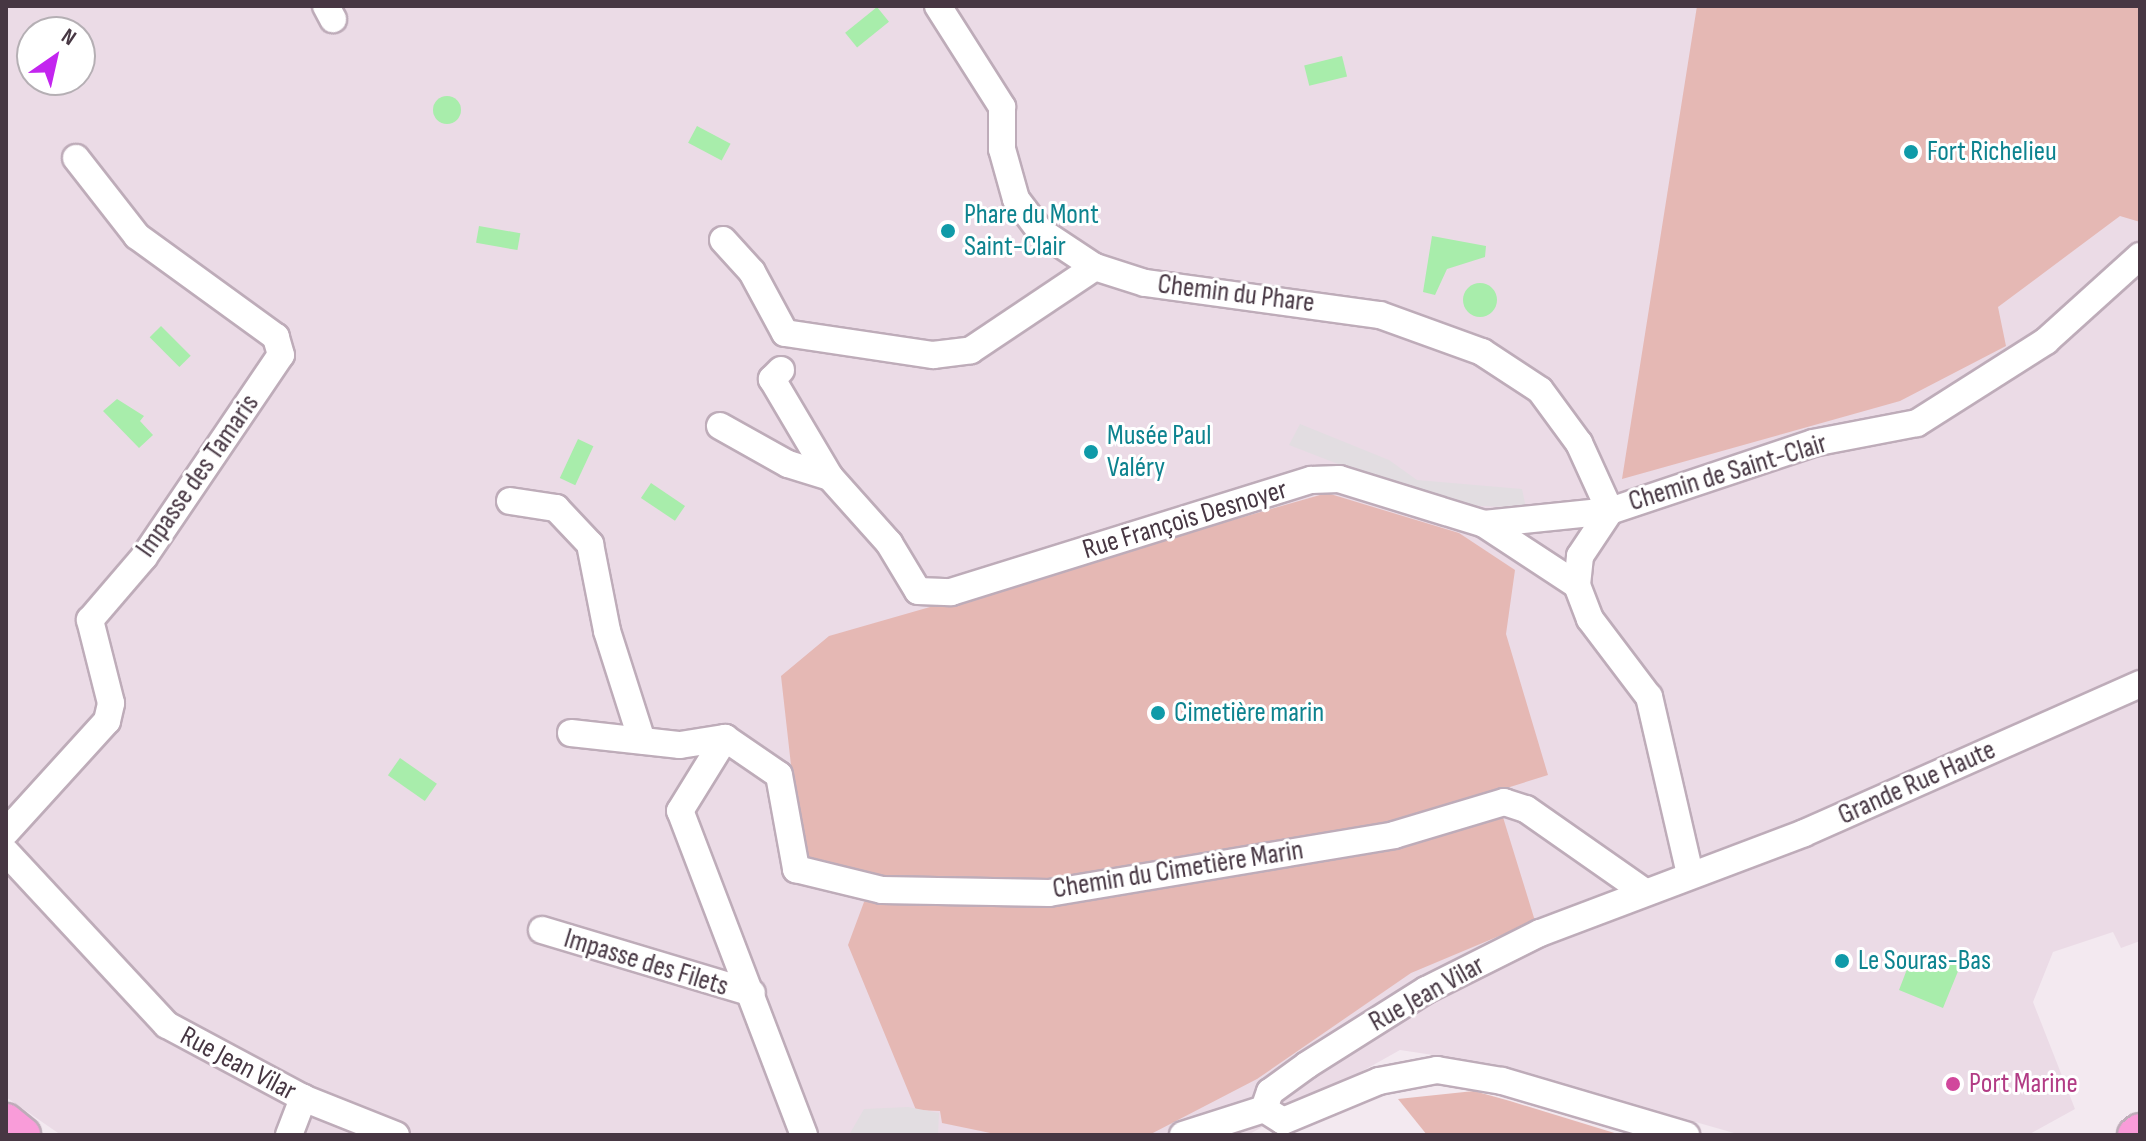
<!DOCTYPE html>
<html>
<head>
<meta charset="utf-8">
<style>
  body { margin:0 }
  #map { position:relative; width:2146px; height:1141px; overflow:hidden; background:#f3e9f0; font-family:"Sofia Sans Condensed",sans-serif }
  div>[style] { position:absolute }
  .residential>* { inset:0; background:#ebdbe6 }
  .green>* { inset:0; background:#e5b8b4 }
  .parking>* { inset:0; background:#e2dde1 }
  .water>* { inset:0; background:#a8edab; transform-origin:0 0 }
  .round { border-radius:50% }
  .roads { filter:drop-shadow(2px 0 #beacb9) drop-shadow(-2px 0 #beacb9) drop-shadow(0 2px #beacb9) drop-shadow(0 -2px #beacb9) }
  .minor>* { height:26px; margin:-13px; padding:0 13px; transform-origin:13px; border-radius:13px; background:#fff }
  .major>* { height:34px; margin:-17px; padding:0 17px; transform-origin:17px; border-radius:17px; background:#f99cd9 }
  .dots>* { width:22px; height:22px; translate:-50% -50%; box-sizing:border-box; border:4px solid #fff; border-radius:50% }
  span { translate:-50% -50%; white-space:nowrap; text-align:center; line-height:1.15; -webkit-text-stroke:6px #fff; paint-order:stroke }
  .culture-label { font-size:28px; color:#0d838f }
  .left { translate:0 -50%; text-align:left }
  .street-label { font-size:28px; color:#473743 }
  .hotel-label { font-size:28px; color:#b23c85 }
  .frame { position:absolute; inset:0; border:8px solid #473743; pointer-events:none }
  .north { position:absolute; left:16px; top:16px; width:80px; height:80px; box-sizing:border-box; background:#fff; border:2px solid #b5afb4; border-radius:50%; rotate:34deg; font-size:22px; font-weight:700; line-height:32px; text-align:center; color:#473743 }
  .north::after { content:''; display:block; margin:auto; width:28px; height:36px; background:#c325ef; clip-path:polygon(50% 0,100% 100%,50% 72%,0 100%) }
</style>
</head>
<body>
<div id="map">
  <div class="residential">
    <div style="clip-path:polygon(evenodd,6px 6px,2140px 6px,2140px 941px,2121px 948px,2113px 932px,2053px 952px,2033px 1002px,2075px 1109px,2028px 1135px,1741px 1135px,1493px 1064px,1400px 1050px,1248px 1135px,61px 1135px,6px 1097px,6px 6px,32px 32px,80px 32px,80px 80px,32px 80px,32px 32px)"></div>
  </div>
  <div class="green">
    <div style="clip-path:polygon(1697px 6px,2140px 6px,2140px 222px,2120px 216px,1998px 307px,2006px 346px,1900px 401px,1622px 479px)"></div>
    <div style="clip-path:polygon(1327px 493px,1459px 533px,1515px 570px,1506px 634px,1548px 775px,1392px 824px,1055px 880px,878px 882px,802px 863px,781px 676px,829px 636px)"></div>
    <div style="clip-path:polygon(1502px 814px,1535px 921px,1411px 973px,1257px 1079px,1149px 1135px,1000px 1135px,942px 1123px,940px 1111px,916px 1110px,848px 945px,864px 902px,1038px 906px,1399px 845px)"></div>
    <div style="clip-path:polygon(1474px 1091px,1510px 1101px,1621px 1135px,1427px 1135px,1398px 1099px)"></div>
  </div>
  <div class="parking">
    <div style="clip-path:polygon(1300px 424px,1389px 460px,1417px 480px,1522px 489px,1526px 508px,1441px 504px,1289px 445px)"></div>
    <div style="clip-path:polygon(908px 1107px,939px 1113px,938px 1135px,849px 1135px,864px 1109px)"></div>
  </div>
  <div class="water">
    <div style="left:877px;top:7px;width:19px;height:41px;rotate:51deg"></div>
    <div style="left:1342px;top:56px;width:21px;height:39px;rotate:76deg"></div>
    <div class="round" style="left:433px;top:96px;width:28px;height:28px"></div>
    <div style="left:697px;top:126px;width:38px;height:19px;rotate:28deg"></div>
    <div style="left:479px;top:226px;width:42px;height:17px;rotate:10deg"></div>
    <div style="clip-path:polygon(1432px 236px,1486px 246px,1485px 257px,1447px 269px,1435px 295px,1423px 292px)"></div>
    <div class="round" style="left:1463px;top:283px;width:34px;height:34px"></div>
    <div style="left:161px;top:326px;width:42px;height:16px;rotate:45deg"></div>
    <div style="clip-path:polygon(117px 399px,144px 416px,140px 421px,153px 435px,139px 448px,103px 411px)"></div>
    <div style="left:578px;top:439px;width:17px;height:43px;rotate:25deg"></div>
    <div style="left:651px;top:483px;width:41px;height:18px;rotate:34deg"></div>
    <div style="left:400px;top:758px;width:45px;height:21px;rotate:35deg"></div>
    <div style="clip-path:polygon(1936px 954px,1961px 964px,1943px 1008px,1899px 990px,1909px 964px,1928px 971px)"></div>
  </div>
  <div class="roads">
    <div class="minor">
      <div style="left:326px;top:6px;width:15px;rotate:62deg"></div>
      <div style="left:938px;top:6px;width:120px;rotate:57.6deg"></div>
      <div style="left:1002px;top:107px;width:42px;rotate:90deg"></div>
      <div style="left:1002px;top:149px;width:52px;rotate:74.4deg"></div>
      <div style="left:1016px;top:199px;width:39px;rotate:53deg"></div>
      <div style="left:1039px;top:230px;width:67px;rotate:33.5deg"></div>
      <div style="left:1095px;top:267px;width:52px;rotate:17.7deg"></div>
      <div style="left:1145px;top:283px;width:237px;rotate:7.8deg"></div>
      <div style="left:1380px;top:315px;width:109px;rotate:19.9deg"></div>
      <div style="left:1482px;top:352px;width:69px;rotate:33.2deg"></div>
      <div style="left:1540px;top:390px;width:66px;rotate:53.7deg"></div>
      <div style="left:1579px;top:443px;width:75px;rotate:65.5deg"></div>
      <div style="left:723px;top:240px;width:43px;rotate:47.8deg"></div>
      <div style="left:752px;top:272px;width:69px;rotate:61.6deg"></div>
      <div style="left:785px;top:333px;width:150px;rotate:8.5deg"></div>
      <div style="left:933px;top:355px;width:38px;rotate:-7deg"></div>
      <div style="left:971px;top:350px;width:149px;rotate:-33.8deg"></div>
      <div style="left:781px;top:370px;width:13px;rotate:135deg"></div>
      <div style="left:772px;top:379px;width:114px;rotate:59.4deg"></div>
      <div style="left:830px;top:477px;width:89px;rotate:48.2deg"></div>
      <div style="left:889px;top:543px;width:56px;rotate:58.9deg"></div>
      <div style="left:918px;top:591px;width:33px;rotate:2deg"></div>
      <div style="left:951px;top:592px;width:377px;rotate:-17.3deg"></div>
      <div style="left:1311px;top:480px;width:28px;rotate:-2deg"></div>
      <div style="left:1339px;top:479px;width:152px;rotate:17.2deg"></div>
      <div style="left:1484px;top:524px;width:111px;rotate:33.3deg"></div>
      <div style="left:720px;top:426px;width:78px;rotate:29.2deg"></div>
      <div style="left:788px;top:464px;width:44px;rotate:17.2deg"></div>
      <div style="left:510px;top:501px;width:47px;rotate:8.7deg"></div>
      <div style="left:556px;top:508px;width:50px;rotate:46.6deg"></div>
      <div style="left:590px;top:544px;width:89px;rotate:78.9deg"></div>
      <div style="left:607px;top:631px;width:115px;rotate:72.3deg"></div>
      <div style="left:1484px;top:524px;width:127px;rotate:-5.9deg"></div>
      <div style="left:571px;top:733px;width:110px;rotate:6.3deg"></div>
      <div style="left:680px;top:745px;width:46px;rotate:-8.8deg"></div>
      <div style="left:6px;top:832px;width:150px;rotate:-47.7deg"></div>
      <div style="left:107px;top:721px;width:18px;rotate:-77deg"></div>
      <div style="left:111px;top:703px;width:86px;rotate:-104.2deg"></div>
      <div style="left:90px;top:620px;width:83px;rotate:-49.4deg"></div>
      <div style="left:144px;top:557px;width:244px;rotate:-55.9deg"></div>
      <div style="left:281px;top:355px;width:19px;rotate:-106deg"></div>
      <div style="left:276px;top:337px;width:172px;rotate:-144deg"></div>
      <div style="left:137px;top:236px;width:99px;rotate:-128deg"></div>
      <div style="left:6px;top:852px;width:236px;rotate:47.1deg"></div>
      <div style="left:167px;top:1025px;width:154px;rotate:28.2deg"></div>
      <div style="left:303px;top:1098px;width:100px;rotate:21.7deg"></div>
      <div style="left:1690px;top:874px;width:182px;rotate:-103deg"></div>
      <div style="left:1649px;top:697px;width:98px;rotate:-127.1deg"></div>
      <div style="left:1590px;top:619px;width:36px;rotate:-111deg"></div>
      <div style="left:1577px;top:585px;width:29px;rotate:-84deg"></div>
      <div style="left:1580px;top:556px;width:54px;rotate:-56.3deg"></div>
      <div style="left:1610px;top:511px;width:214px;rotate:-18.5deg"></div>
      <div style="left:1813px;top:443px;width:106px;rotate:-10.9deg"></div>
      <div style="left:1917px;top:423px;width:153px;rotate:-32.4deg"></div>
      <div style="left:2046px;top:341px;width:127px;rotate:-42.1deg"></div>
      <div style="left:542px;top:930px;width:219px;rotate:16.7deg"></div>
      <div style="left:1264px;top:1109px;width:18px;rotate:-71deg"></div>
      <div style="left:1270px;top:1092px;width:46px;rotate:-36.1deg"></div>
      <div style="left:1307px;top:1065px;width:141px;rotate:-32.2deg"></div>
      <div style="left:1426px;top:990px;width:127px;rotate:-26.6deg"></div>
      <div style="left:1540px;top:933px;width:282px;rotate:-20.7deg"></div>
      <div style="left:1804px;top:833px;width:368px;rotate:-23.9deg"></div>
      <div style="left:1264px;top:1109px;width:22px;rotate:32deg"></div>
      <div style="left:1283px;top:1121px;width:104px;rotate:-22.6deg"></div>
      <div style="left:1379px;top:1081px;width:59px;rotate:-10.7deg"></div>
      <div style="left:1437px;top:1070px;width:66px;rotate:9.6deg"></div>
      <div style="left:1502px;top:1081px;width:192px;rotate:16.4deg"></div>
      <div style="left:289px;top:1135px;width:40px;rotate:-69deg"></div>
      <div style="left:804px;top:1135px;width:347px;rotate:-110.9deg"></div>
      <div style="left:680px;top:811px;width:86px;rotate:-58.3deg"></div>
      <div style="left:725px;top:738px;width:65px;rotate:34.4deg"></div>
      <div style="left:779px;top:775px;width:96px;rotate:79.7deg"></div>
      <div style="left:796px;top:869px;width:89px;rotate:13.7deg"></div>
      <div style="left:882px;top:890px;width:167px;rotate:1deg"></div>
      <div style="left:1049px;top:893px;width:350px;rotate:-9.5deg"></div>
      <div style="left:1394px;top:835px;width:115px;rotate:-16.7deg"></div>
      <div style="left:1504px;top:802px;width:23px;rotate:18deg"></div>
      <div style="left:1526px;top:809px;width:143px;rotate:35deg"></div>
      <div style="left:1183px;top:1135px;width:85px;rotate:-17.8deg"></div>
    </div>
    <div class="major">
      <div style="left:6px;top:1121px;width:22px;rotate:39deg"></div>
      <div style="left:2135px;top:1135px;width:6px;rotate:-39deg"></div>
    </div>
  </div>
  <div class="dots">
    <div style="left:1911px;top:152px;background:#0f9aa8"></div>
    <div style="left:948px;top:231px;background:#0f9aa8"></div>
    <div style="left:1091px;top:452px;background:#0f9aa8"></div>
    <div style="left:1158px;top:713px;background:#0f9aa8"></div>
    <div style="left:1842px;top:961px;background:#0f9aa8"></div>
    <div style="left:1953px;top:1084px;background:#d1479c"></div>
  </div>
  <div class="culture-label">
    <span class="left" style="left:1927px;top:152px">Fort Richelieu</span>
    <span class="left" style="left:964px;top:231px">Phare du Mont<br>Saint-Clair</span>
    <span class="left" style="left:1107px;top:452px">Musée Paul<br>Valéry</span>
    <span class="left" style="left:1174px;top:713px">Cimetière marin</span>
    <span class="left" style="left:1858px;top:961px">Le Souras-Bas</span>
  </div>
  <div class="street-label">
    <span style="left:1236px;top:294px;rotate:7deg">Chemin du Phare</span>
    <span style="left:1728px;top:473px;rotate:-17deg">Chemin de Saint-Clair</span>
    <span style="left:198px;top:476px;rotate:-55deg">Impasse des Tamaris</span>
    <span style="left:1185px;top:520px;rotate:-17deg">Rue François Desnoyer</span>
    <span style="left:1917px;top:783px;rotate:-24deg">Grande Rue Haute</span>
    <span style="left:1178px;top:870px;rotate:-9deg">Chemin du Cimetière Marin</span>
    <span style="left:646px;top:963px;rotate:17deg">Impasse des Filets</span>
    <span style="left:1427px;top:994px;rotate:-29deg">Rue Jean Vilar</span>
    <span style="left:238px;top:1064px;rotate:28deg">Rue Jean Vilar</span>
  </div>
  <div class="hotel-label">
    <span class="left" style="left:1969px;top:1084px">Port Marine</span>
  </div>
  <div class="frame"></div>
  <div class="north">N</div>
</div>
</body>
</html>
